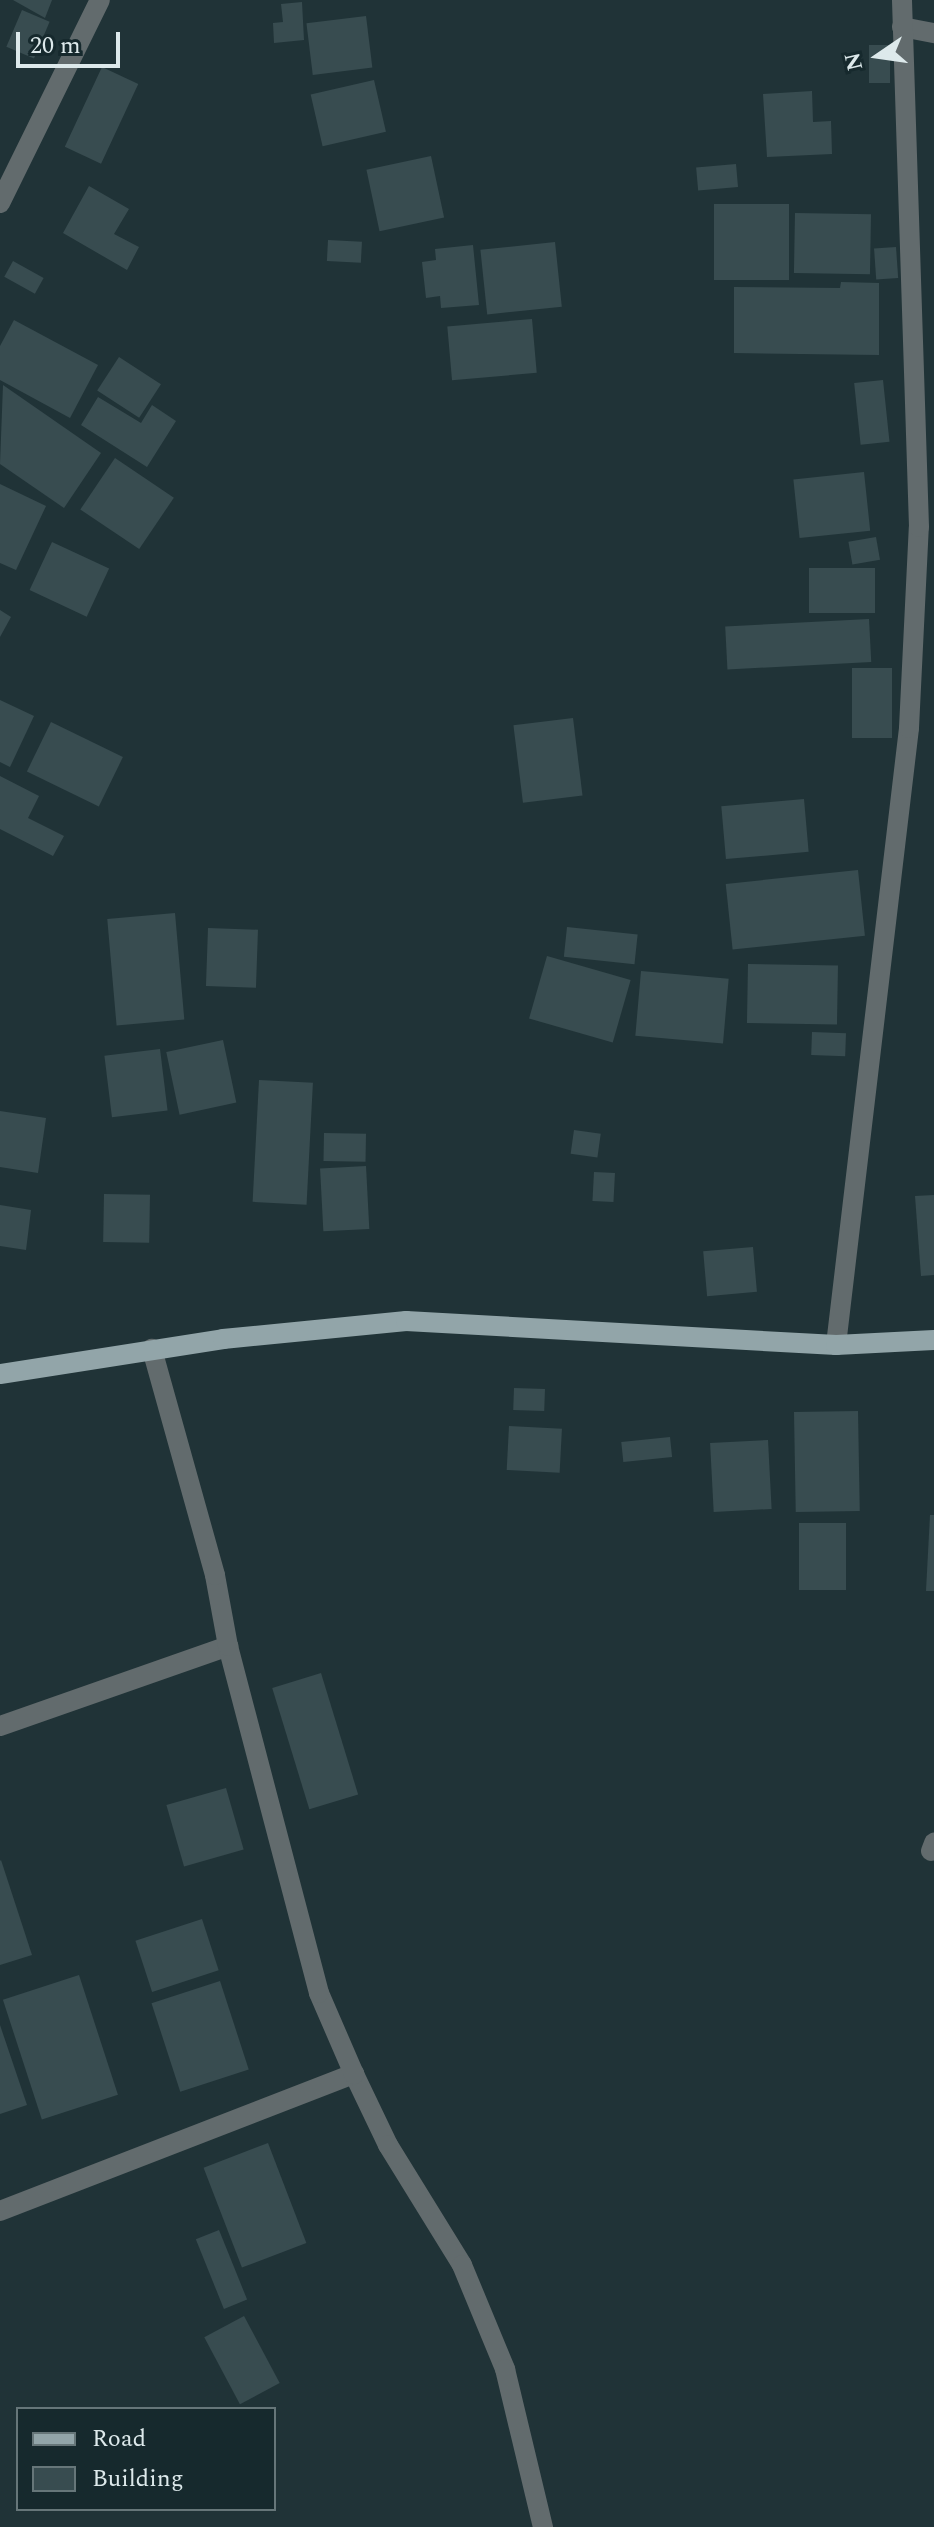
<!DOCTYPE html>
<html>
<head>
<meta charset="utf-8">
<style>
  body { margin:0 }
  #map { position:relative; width:934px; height:2527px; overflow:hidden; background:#203337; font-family:Spectral,serif }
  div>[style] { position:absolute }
  .building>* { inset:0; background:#384c50; transform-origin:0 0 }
  .minor>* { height:20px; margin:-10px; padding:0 10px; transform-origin:10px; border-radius:10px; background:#626b6d }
  .major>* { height:20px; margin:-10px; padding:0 10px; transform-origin:10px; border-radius:10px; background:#92a5a9 }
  span { translate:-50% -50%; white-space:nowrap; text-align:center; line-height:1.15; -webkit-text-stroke:6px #16292d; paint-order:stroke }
  .legend { position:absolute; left:16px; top:2407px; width:260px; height:104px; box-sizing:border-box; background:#16292d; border:2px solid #667679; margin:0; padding:10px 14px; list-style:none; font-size:24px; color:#dde9eb }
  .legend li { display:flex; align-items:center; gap:16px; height:40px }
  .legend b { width:40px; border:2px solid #667679 }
  .north { position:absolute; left:838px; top:16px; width:80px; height:80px; -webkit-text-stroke:6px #16292d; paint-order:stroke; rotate:257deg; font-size:22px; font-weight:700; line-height:32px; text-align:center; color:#dde9eb }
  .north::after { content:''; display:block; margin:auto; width:28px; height:36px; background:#dde9eb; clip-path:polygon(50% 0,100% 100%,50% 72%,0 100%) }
  .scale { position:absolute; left:16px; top:32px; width:104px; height:36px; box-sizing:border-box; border:4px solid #dde9eb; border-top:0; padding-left:10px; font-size:24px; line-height:28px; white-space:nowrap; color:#dde9eb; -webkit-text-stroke:6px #16292d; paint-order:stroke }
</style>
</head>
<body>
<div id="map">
  <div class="building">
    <div style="clip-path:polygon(13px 0,52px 0,45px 18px)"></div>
    <div style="clip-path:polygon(302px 2px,304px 40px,274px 43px,273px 23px,283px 22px,281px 4px)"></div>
    <div style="left:22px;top:10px;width:30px;height:40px;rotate:23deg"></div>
    <div style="left:366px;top:16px;width:52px;height:60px;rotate:83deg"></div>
    <div style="left:869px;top:45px;width:21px;height:38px"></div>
    <div style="left:102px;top:67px;width:40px;height:88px;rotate:25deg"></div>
    <div style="left:374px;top:80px;width:53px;height:65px;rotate:77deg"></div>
    <div style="clip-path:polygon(812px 91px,813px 122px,831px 121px,832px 154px,767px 157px,763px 94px)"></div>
    <div style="left:431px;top:156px;width:63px;height:66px;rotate:78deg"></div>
    <div style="left:736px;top:164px;width:23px;height:40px;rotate:85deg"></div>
    <div style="clip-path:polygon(89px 186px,129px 209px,114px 234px,139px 247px,127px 270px,63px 233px)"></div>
    <div style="left:714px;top:204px;width:75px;height:76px"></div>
    <div style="left:795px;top:213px;width:76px;height:60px;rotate:1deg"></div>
    <div style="left:328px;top:240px;width:34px;height:21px;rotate:3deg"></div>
    <div style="left:555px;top:242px;width:65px;height:75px;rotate:84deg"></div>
    <div style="clip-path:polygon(473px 245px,479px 305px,441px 308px,440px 296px,426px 298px,422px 262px,436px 260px,435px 249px)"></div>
    <div style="left:896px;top:247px;width:31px;height:22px;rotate:86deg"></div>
    <div style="left:13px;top:261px;width:35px;height:18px;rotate:29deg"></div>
    <div style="clip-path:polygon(841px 282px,879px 283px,879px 355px,734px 353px,734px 287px,840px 288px)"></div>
    <div style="left:532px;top:319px;width:54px;height:85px;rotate:85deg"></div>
    <div style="clip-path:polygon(14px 320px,98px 365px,70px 418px,0 380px,0 346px)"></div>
    <div style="left:119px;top:357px;width:50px;height:40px;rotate:33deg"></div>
    <div style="left:883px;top:380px;width:62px;height:29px;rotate:84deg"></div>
    <div style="clip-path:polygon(3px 385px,101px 453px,64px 508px,0 464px)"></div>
    <div style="clip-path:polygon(98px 397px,141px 423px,152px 405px,176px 421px,147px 467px,81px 425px)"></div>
    <div style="left:115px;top:458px;width:71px;height:62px;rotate:34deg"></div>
    <div style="left:864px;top:472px;width:59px;height:71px;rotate:84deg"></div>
    <div style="clip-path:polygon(0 484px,46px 506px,16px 570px,0 563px)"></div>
    <div style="left:876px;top:537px;width:23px;height:28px;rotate:80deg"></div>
    <div style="left:52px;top:542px;width:63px;height:53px;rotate:25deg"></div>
    <div style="left:809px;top:568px;width:66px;height:45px"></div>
    <div style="clip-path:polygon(0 610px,11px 617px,0 637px)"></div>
    <div style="left:869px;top:619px;width:43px;height:144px;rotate:87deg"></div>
    <div style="left:852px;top:668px;width:40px;height:70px"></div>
    <div style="clip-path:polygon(0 700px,34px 716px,10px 767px,0 762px)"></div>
    <div style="left:573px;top:718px;width:78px;height:60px;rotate:83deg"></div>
    <div style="left:51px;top:722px;width:80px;height:55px;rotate:26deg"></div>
    <div style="clip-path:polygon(0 776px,39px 796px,28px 818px,64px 836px,53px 856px,0 829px)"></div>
    <div style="left:804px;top:799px;width:53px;height:83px;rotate:85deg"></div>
    <div style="left:858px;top:870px;width:66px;height:133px;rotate:84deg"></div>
    <div style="left:175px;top:913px;width:107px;height:68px;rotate:85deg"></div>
    <div style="left:567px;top:927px;width:71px;height:30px;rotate:6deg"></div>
    <div style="left:208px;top:928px;width:50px;height:58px;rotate:2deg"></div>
    <div style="left:547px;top:956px;width:87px;height:65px;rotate:16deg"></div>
    <div style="left:748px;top:964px;width:90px;height:59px;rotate:1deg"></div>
    <div style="left:641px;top:971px;width:88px;height:65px;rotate:5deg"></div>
    <div style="left:812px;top:1032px;width:34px;height:23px;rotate:2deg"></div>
    <div style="left:223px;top:1040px;width:64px;height:58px;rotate:78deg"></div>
    <div style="left:160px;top:1049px;width:62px;height:56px;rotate:83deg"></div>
    <div style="left:259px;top:1080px;width:54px;height:122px;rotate:3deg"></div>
    <div style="clip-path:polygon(0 1111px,46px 1118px,38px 1173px,0 1167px)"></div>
    <div style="left:574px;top:1130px;width:27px;height:24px;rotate:8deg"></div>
    <div style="left:324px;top:1133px;width:42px;height:28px;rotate:1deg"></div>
    <div style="left:366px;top:1166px;width:63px;height:46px;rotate:87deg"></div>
    <div style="left:594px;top:1172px;width:21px;height:29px;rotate:3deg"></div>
    <div style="left:104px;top:1194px;width:46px;height:48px;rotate:1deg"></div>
    <div style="clip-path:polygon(934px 1195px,934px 1275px,921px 1276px,915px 1196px)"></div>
    <div style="clip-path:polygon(0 1205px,31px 1210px,26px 1250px,0 1246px)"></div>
    <div style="left:753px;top:1247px;width:45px;height:50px;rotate:85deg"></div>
    <div style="left:514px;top:1388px;width:31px;height:22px;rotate:2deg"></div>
    <div style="left:858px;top:1411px;width:100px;height:64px;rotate:89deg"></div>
    <div style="left:509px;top:1426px;width:53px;height:44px;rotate:3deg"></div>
    <div style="left:670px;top:1437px;width:20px;height:49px;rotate:84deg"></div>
    <div style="left:768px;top:1440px;width:69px;height:58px;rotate:87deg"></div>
    <div style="clip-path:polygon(930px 1515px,934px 1515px,934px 1591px,926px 1591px)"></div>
    <div style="left:799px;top:1523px;width:47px;height:67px"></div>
    <div style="left:321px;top:1673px;width:127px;height:51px;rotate:73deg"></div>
    <div style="left:226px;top:1788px;width:64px;height:62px;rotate:74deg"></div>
    <div style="clip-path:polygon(1px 1860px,32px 1955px,0 1965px,0 1861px)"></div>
    <div style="left:202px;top:1919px;width:54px;height:70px;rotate:72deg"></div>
    <div style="left:79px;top:1975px;width:126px;height:80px;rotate:72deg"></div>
    <div style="left:220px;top:1981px;width:93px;height:72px;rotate:72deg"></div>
    <div style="clip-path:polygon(0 2025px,27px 2105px,0 2114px)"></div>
    <div style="left:268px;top:2143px;width:107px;height:69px;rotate:69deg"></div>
    <div style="left:219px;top:2230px;width:75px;height:25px;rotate:68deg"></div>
    <div style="left:244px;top:2316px;width:76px;height:45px;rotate:62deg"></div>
  </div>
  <div class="minor">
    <div style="left:902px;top:27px;width:33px;rotate:11deg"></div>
    <div style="left:0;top:203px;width:226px;rotate:-63.8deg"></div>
    <div style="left:836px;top:1345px;width:621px;rotate:-83.25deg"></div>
    <div style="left:909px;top:728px;width:201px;rotate:-87.2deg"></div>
    <div style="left:919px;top:527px;width:527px;rotate:-91.85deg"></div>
    <div style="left:0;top:1726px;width:242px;rotate:-19.3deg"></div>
    <div style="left:931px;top:1851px;width:9px;rotate:-69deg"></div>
    <div style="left:354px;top:2074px;width:79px;rotate:64.4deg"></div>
    <div style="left:388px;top:2145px;width:141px;rotate:58.3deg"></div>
    <div style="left:462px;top:2265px;width:113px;rotate:67.5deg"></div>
    <div style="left:505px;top:2369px;width:163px;rotate:76.5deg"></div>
    <div style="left:0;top:2211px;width:380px;rotate:-21.2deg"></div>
    <div style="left:354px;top:2074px;width:88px;rotate:-113.4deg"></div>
    <div style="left:319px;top:1993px;width:359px;rotate:-104.7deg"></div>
    <div style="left:228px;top:1646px;width:72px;rotate:-100.4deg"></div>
    <div style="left:215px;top:1575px;width:235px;rotate:-105.6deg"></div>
  </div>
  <div class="major">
    <div style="left:0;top:1374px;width:226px;rotate:-8.9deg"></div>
    <div style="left:223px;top:1339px;width:184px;rotate:-5.6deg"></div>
    <div style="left:406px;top:1321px;width:431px;rotate:3.2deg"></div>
    <div style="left:836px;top:1345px;width:98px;rotate:-2.9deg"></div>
  </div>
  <ul class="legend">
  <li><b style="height:10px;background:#92a5a9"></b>Road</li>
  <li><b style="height:22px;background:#384c50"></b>Building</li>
  </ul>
  <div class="north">N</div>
  <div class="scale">20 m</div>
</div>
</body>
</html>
